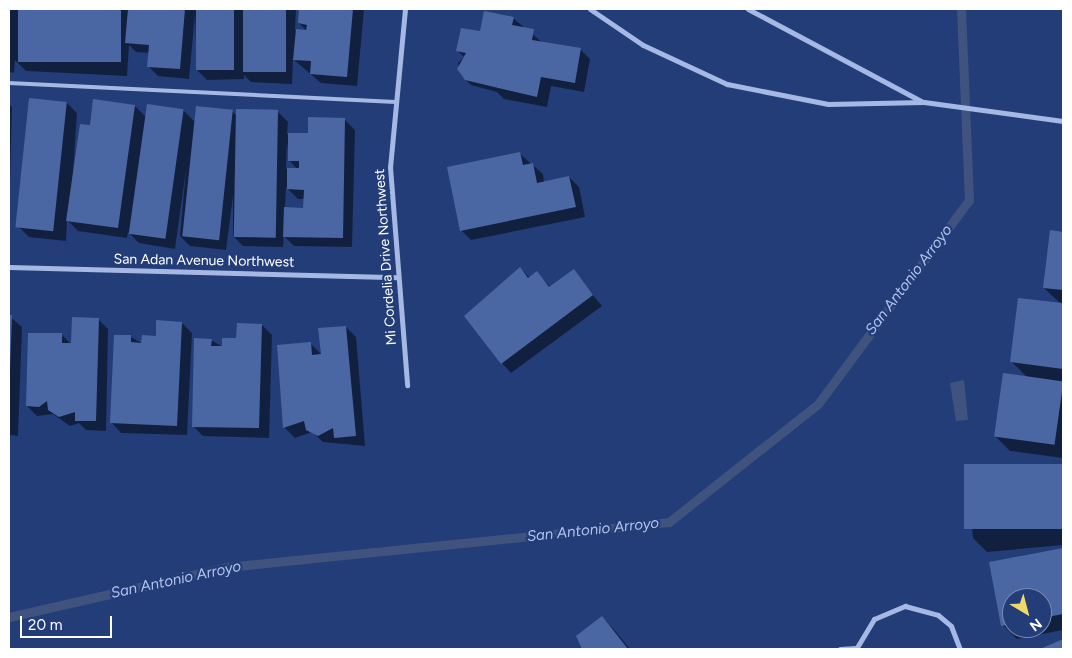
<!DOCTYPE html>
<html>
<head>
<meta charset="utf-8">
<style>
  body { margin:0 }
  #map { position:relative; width:1072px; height:658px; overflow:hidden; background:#233d79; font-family:Figtree,sans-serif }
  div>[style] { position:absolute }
  .water>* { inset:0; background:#40537f }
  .shadow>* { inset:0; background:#0007 }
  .stream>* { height:9px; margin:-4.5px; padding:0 4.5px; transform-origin:4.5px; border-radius:4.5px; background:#40537f }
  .building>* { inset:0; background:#4b67a3; transform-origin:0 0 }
  .service>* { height:4px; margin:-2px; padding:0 2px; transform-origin:2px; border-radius:2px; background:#a5b9e4 }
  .minor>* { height:5px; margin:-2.5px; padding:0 2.5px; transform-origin:2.5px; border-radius:2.5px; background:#a5b9e4 }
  span { translate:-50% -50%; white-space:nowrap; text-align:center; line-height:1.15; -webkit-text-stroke:4.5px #233d79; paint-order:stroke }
  .street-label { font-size:14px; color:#fff }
  .water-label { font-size:15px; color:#b0c4ec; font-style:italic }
  .frame { position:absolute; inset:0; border:10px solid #fff; pointer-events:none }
  .north { position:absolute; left:1002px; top:588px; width:50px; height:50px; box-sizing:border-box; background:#233d79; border:1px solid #7b8baf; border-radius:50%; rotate:143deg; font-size:14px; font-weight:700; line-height:20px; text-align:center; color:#fff }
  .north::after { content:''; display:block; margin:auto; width:18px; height:22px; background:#efda69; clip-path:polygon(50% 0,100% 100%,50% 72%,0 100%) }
  .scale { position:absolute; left:20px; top:616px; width:92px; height:22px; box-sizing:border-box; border:2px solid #fff; border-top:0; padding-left:6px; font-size:15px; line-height:18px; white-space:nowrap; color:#fff; -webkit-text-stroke:4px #233d79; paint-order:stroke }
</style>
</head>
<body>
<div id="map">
  <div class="water">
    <div style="clip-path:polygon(964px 380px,968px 420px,956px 421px,950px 383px)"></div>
  </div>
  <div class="shadow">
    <div style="clip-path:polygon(9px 9px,296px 9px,295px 30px,308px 32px,299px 23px,300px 9px,364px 9px,357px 86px,321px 83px,293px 59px,292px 84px,251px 82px,244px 75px,244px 79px,207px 80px,197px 70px,195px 14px,189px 79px,158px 76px,148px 66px,150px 53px,136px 52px,129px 45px,127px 76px,26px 71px,15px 60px,14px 73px,9px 72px)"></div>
    <div style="clip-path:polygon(513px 18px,543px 43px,580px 49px,590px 59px,584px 92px,551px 86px,547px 107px,504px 99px,497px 92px,471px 85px,461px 75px,458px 63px,464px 57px,458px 51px)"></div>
    <div style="clip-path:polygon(evenodd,30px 100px,67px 103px,77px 113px,72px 188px,91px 127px,135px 106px,146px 117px,183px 110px,195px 122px,232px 111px,237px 116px,278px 112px,288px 122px,287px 134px,309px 135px,345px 120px,355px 130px,352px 247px,294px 246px,284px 236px,283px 247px,243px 246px,233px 236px,233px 196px,226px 250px,190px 246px,180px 236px,186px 170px,175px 249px,139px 243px,128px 232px,127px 238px,78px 231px,67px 220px,66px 241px,29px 237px,19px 227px,30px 100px,287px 142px,289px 160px,298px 170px,286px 169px,287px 142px,30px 100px,286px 187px,298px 199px,305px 199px,305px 209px,285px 208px,286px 187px)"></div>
    <div style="clip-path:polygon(9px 104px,12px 107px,9px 220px)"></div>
    <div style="clip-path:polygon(520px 154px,543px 174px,544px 182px,569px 177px,579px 187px,585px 217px,471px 240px,461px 230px)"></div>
    <div style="clip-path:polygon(1051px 232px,1063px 233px,1063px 458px,1010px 451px,996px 437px,1028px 378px,1012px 362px,1061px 304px,1044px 288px)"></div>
    <div style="clip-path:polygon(520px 268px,530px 278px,537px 273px,551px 288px,573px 271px,602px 306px,511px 373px,502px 363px)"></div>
    <div style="clip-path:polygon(9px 316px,22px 327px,18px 436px,9px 435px)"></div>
    <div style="clip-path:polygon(98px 319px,108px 329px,106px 431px,86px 430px,79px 423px,70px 426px,53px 414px,37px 416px,27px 406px,62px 335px,72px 345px)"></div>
    <div style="clip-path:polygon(182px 323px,192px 333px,187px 435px,121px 433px,111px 422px,131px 337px,143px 344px)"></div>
    <div style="clip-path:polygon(262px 325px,272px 335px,269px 438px,203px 436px,193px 426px,211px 340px,223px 347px)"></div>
    <div style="clip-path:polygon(346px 327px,356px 337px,365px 446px,323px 442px,312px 432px,295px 438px,285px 428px,278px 347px,310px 343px,322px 355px)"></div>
    <div style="clip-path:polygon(1063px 466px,1063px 545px,987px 552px,973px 538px,967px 475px)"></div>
    <div style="clip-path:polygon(evenodd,1063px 549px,1063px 630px,1017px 639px,1003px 625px,991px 563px,1063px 549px,1012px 598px,1042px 598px,1042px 628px,1012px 628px,1012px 598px)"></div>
    <div style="clip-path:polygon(602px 617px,616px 632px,630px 649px,584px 649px)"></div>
  </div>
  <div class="stream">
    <div style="left:9px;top:617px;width:224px;rotate:-12.9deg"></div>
    <div style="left:227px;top:567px;width:444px;rotate:-5.8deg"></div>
    <div style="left:669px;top:522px;width:190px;rotate:-38.4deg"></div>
    <div style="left:818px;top:404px;width:254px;rotate:-53.5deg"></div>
    <div style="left:969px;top:200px;width:191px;rotate:-92.4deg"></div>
  </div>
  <div class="building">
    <div style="left:18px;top:9px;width:103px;height:53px"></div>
    <div style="clip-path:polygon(128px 9px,185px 9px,180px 69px,147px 67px,149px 45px,125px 43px)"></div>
    <div style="left:196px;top:9px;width:38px;height:61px"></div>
    <div style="left:243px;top:9px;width:43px;height:63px"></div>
    <div style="clip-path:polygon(299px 9px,353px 9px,347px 77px,310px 74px,311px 61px,293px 60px,296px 29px,306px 30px,307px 25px,298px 23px)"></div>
    <div style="clip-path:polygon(484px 11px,514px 17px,512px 25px,534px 29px,532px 40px,581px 48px,575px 83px,541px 77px,537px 97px,465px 80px,457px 69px,466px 53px,456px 51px,461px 28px,480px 31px)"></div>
    <div style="left:29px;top:98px;width:38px;height:130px;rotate:6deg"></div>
    <div style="clip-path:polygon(93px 99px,135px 105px,118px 228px,66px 221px,80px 124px,90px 125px)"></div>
    <div style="left:147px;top:104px;width:37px;height:131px;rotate:8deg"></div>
    <div style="left:196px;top:106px;width:37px;height:131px;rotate:6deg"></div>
    <div style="left:236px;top:109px;width:42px;height:128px;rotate:1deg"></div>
    <div style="clip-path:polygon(308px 117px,345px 118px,343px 238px,283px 237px,284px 207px,303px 208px,304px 190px,287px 189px,287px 168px,299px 168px,299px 161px,288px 161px,288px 133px,308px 133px)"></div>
    <div style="clip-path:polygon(520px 152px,523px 165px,533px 163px,537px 183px,569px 176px,576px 207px,460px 231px,447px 167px)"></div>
    <div style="clip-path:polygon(1050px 230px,1063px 232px,1063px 290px,1043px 288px)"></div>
    <div style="clip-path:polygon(520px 267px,528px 278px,537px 271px,549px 287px,574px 269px,593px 295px,501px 364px,464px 316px)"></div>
    <div style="clip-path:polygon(1018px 298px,1063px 303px,1063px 369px,1010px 362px)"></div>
    <div style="clip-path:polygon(9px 315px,12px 315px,10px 369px,9px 369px)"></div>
    <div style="clip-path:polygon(72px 317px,99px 318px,96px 421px,75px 421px,75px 412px,59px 417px,48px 410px,47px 401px,39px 407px,26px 406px,28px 333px,62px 333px,62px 343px,71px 343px)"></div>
    <div style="clip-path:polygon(156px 320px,182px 322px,177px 426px,110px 423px,114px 335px,131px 335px,131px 342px,141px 343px,142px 335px,156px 336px)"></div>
    <div style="clip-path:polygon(237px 323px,262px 324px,259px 428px,192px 427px,194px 338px,212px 339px,211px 346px,222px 346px,222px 338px,236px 338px)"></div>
    <div style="clip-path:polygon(346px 326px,356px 436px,334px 438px,333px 428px,318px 436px,306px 430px,304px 421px,283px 428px,277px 345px,311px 342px,312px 355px,321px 354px,318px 328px)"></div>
    <div style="left:1003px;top:373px;width:61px;height:64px;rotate:8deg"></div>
    <div style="left:1063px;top:464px;width:65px;height:99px;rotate:90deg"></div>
    <div style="clip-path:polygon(1063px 548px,1063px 614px,1042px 618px,1042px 598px,1012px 598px,1012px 624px,1001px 626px,989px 562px)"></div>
    <div style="clip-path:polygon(602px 616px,628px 649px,582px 649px,576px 636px)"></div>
    <div style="clip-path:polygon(1063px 639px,1063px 649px,1040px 649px)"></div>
  </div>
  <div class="service">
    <div style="left:9px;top:83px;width:387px;rotate:2.8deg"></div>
  </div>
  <div class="minor">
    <div style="left:405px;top:9px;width:159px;rotate:95.4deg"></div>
    <div style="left:390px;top:167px;width:219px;rotate:85.5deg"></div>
    <div style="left:590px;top:9px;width:64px;rotate:34.2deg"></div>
    <div style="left:643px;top:45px;width:93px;rotate:24.9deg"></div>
    <div style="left:727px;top:84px;width:103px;rotate:11.2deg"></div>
    <div style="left:828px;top:104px;width:96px;rotate:-1.2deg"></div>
    <div style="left:924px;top:102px;width:140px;rotate:7.8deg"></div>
    <div style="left:748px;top:9px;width:198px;rotate:28deg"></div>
    <div style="left:9px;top:267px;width:389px;rotate:1.5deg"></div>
    <div style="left:840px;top:649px;width:16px;rotate:-4deg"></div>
    <div style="left:856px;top:649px;width:35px;rotate:-59deg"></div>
    <div style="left:874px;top:619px;width:34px;rotate:-23deg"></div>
    <div style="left:905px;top:606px;width:34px;rotate:15deg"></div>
    <div style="left:938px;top:615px;width:17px;rotate:40deg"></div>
    <div style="left:951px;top:626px;width:25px;rotate:69deg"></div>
  </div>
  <div class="street-label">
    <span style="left:386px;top:257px;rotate:-94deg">Mi Cordelia Drive Northwest</span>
    <span style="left:204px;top:261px;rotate:1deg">San Adan Avenue Northwest</span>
  </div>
  <div class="water-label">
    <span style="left:909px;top:280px;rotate:-53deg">San Antonio Arroyo</span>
    <span style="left:593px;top:530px;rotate:-6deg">San Antonio Arroyo</span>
    <span style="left:176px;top:580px;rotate:-12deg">San Antonio Arroyo</span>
  </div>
  <div class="frame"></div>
  <div class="north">N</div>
  <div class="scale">20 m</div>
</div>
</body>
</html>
